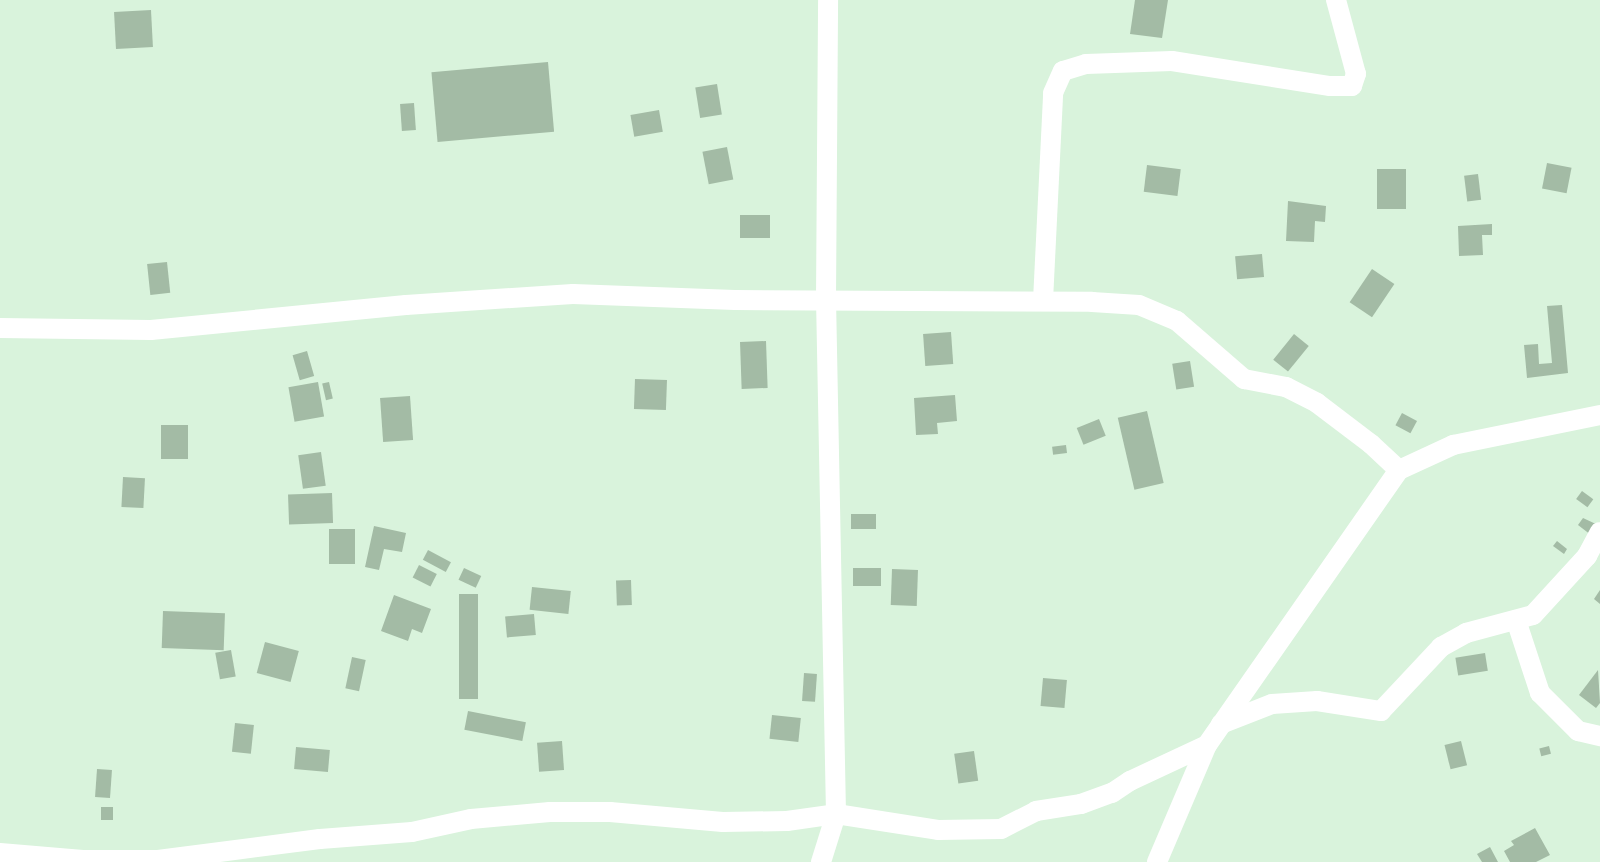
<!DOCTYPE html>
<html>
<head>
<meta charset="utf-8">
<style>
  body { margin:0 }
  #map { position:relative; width:1600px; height:862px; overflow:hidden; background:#d9f3dc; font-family:"Roboto Condensed",sans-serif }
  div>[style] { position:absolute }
  .building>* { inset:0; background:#a3bba5; transform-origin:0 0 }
  .street>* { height:20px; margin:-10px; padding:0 10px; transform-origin:10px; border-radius:10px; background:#fff }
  span { translate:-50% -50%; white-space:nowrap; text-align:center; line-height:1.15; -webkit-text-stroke:4px #eaffec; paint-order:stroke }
</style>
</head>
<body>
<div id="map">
  <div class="building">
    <div style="clip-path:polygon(1135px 0,1168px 0,1162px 38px,1130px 34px)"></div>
    <div style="left:151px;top:10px;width:37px;height:37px;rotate:87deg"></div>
    <div style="left:548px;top:62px;width:70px;height:117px;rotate:85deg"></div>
    <div style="left:717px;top:84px;width:31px;height:22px;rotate:81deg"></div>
    <div style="left:414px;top:103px;width:27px;height:14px;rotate:86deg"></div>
    <div style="left:659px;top:110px;width:22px;height:29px;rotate:80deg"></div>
    <div style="left:727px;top:147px;width:33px;height:25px;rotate:79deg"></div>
    <div style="left:1547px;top:163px;width:25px;height:26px;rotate:11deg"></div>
    <div style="left:1147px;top:165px;width:34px;height:27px;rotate:7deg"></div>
    <div style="left:1377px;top:169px;width:29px;height:40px"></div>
    <div style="left:1478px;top:174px;width:26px;height:14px;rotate:83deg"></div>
    <div style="clip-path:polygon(1288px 201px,1326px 206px,1325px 222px,1315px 221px,1314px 242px,1286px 241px)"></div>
    <div style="left:770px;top:215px;width:23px;height:30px;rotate:90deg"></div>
    <div style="clip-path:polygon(1492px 224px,1492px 235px,1482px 235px,1483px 255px,1459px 256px,1458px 226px)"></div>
    <div style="left:1262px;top:254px;width:23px;height:27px;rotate:85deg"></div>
    <div style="left:167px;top:262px;width:31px;height:20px;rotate:84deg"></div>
    <div style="left:1372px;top:269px;width:27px;height:40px;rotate:34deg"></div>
    <div style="clip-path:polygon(1562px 305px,1568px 373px,1527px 378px,1524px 345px,1538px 344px,1539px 364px,1552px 363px,1547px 306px)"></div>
    <div style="left:951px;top:332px;width:32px;height:28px;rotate:86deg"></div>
    <div style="left:1294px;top:334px;width:19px;height:33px;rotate:39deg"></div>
    <div style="left:766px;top:341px;width:47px;height:26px;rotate:88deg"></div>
    <div style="left:307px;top:351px;width:26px;height:15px;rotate:74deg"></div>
    <div style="left:1190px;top:361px;width:26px;height:18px;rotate:81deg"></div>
    <div style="left:635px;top:379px;width:32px;height:30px;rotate:2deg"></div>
    <div style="left:318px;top:382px;width:35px;height:30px;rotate:80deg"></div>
    <div style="left:329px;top:382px;width:17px;height:7px;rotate:77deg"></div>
    <div style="clip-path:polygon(955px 395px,957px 421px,937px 423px,938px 434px,916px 435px,914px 398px)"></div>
    <div style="left:410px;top:396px;width:44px;height:30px;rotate:86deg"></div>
    <div style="left:1147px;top:411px;width:74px;height:30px;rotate:77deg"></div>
    <div style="left:1402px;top:413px;width:17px;height:14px;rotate:28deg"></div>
    <div style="left:1099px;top:419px;width:18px;height:24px;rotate:68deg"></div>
    <div style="left:188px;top:425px;width:34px;height:27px;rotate:90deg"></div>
    <div style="left:1066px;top:445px;width:8px;height:14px;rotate:83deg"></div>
    <div style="left:321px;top:452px;width:34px;height:23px;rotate:82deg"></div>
    <div style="left:123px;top:477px;width:22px;height:30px;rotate:3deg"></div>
    <div style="left:1582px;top:491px;width:14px;height:10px;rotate:36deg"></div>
    <div style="left:332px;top:493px;width:30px;height:44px;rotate:88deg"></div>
    <div style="left:876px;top:514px;width:15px;height:25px;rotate:90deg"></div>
    <div style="clip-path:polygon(1583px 518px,1598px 525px,1591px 535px,1578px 525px)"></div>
    <div style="clip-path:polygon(374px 526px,406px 533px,402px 552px,384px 549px,379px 570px,365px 567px)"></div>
    <div style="left:329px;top:529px;width:26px;height:35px"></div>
    <div style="clip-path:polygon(1557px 541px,1567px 549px,1564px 554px,1553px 546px)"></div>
    <div style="left:428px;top:550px;width:26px;height:11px;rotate:28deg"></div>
    <div style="left:419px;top:565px;width:20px;height:14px;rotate:27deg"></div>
    <div style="left:464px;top:568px;width:19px;height:13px;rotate:25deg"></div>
    <div style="left:853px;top:568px;width:28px;height:18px"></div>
    <div style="left:892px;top:569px;width:26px;height:36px;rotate:2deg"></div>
    <div style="left:631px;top:580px;width:25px;height:15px;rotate:88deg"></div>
    <div style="left:532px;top:587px;width:39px;height:23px;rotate:6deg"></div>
    <div style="clip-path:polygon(1600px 590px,1600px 604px,1594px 599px)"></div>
    <div style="left:459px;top:594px;width:19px;height:105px"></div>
    <div style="clip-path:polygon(394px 595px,431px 609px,422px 633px,412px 629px,408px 641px,381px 631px)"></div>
    <div style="left:163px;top:611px;width:62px;height:37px;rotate:2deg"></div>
    <div style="left:534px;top:614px;width:21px;height:29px;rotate:85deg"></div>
    <div style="left:265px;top:642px;width:35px;height:32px;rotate:15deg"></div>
    <div style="left:231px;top:650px;width:27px;height:16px;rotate:80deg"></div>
    <div style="left:1485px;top:653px;width:18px;height:30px;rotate:81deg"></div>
    <div style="left:352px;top:657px;width:14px;height:32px;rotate:12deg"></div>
    <div style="clip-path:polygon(1598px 670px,1600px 703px,1596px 708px,1579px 695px)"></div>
    <div style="left:804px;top:673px;width:13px;height:28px;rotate:4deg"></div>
    <div style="left:1043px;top:678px;width:24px;height:28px;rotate:5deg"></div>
    <div style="left:468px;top:711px;width:59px;height:19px;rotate:11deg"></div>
    <div style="left:772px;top:715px;width:29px;height:24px;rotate:6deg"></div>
    <div style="left:235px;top:723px;width:19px;height:29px;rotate:6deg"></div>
    <div style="left:562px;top:741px;width:29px;height:25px;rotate:86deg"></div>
    <div style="left:1461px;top:741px;width:25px;height:17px;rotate:76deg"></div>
    <div style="left:1549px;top:746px;width:8px;height:10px;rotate:76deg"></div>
    <div style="left:296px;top:747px;width:34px;height:22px;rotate:5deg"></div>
    <div style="left:974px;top:751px;width:30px;height:20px;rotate:82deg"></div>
    <div style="left:97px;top:769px;width:15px;height:28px;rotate:4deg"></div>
    <div style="left:101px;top:807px;width:12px;height:13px"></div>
    <div style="clip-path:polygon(1535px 828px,1550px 855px,1536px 862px,1510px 862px,1504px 851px,1514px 845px,1511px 841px)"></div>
    <div style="clip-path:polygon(1490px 847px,1498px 862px,1482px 862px,1477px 854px)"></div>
  </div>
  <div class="street">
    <div style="left:1043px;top:301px;width:208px;rotate:-87.2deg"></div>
    <div style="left:1053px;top:93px;width:24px;rotate:-66deg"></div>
    <div style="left:1063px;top:71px;width:24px;rotate:-17deg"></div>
    <div style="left:1086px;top:64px;width:86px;rotate:-2deg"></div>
    <div style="left:1172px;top:61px;width:160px;rotate:9deg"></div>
    <div style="left:1330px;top:86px;width:22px"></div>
    <div style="left:1352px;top:86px;width:13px;rotate:-72deg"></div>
    <div style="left:1356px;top:74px;width:77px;rotate:-105.1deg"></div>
    <div style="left:0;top:328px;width:151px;rotate:0.8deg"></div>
    <div style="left:151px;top:330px;width:256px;rotate:-5.6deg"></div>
    <div style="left:406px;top:305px;width:167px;rotate:-3.8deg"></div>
    <div style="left:573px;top:294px;width:162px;rotate:2.1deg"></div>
    <div style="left:735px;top:300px;width:357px;rotate:0.3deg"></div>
    <div style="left:1092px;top:302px;width:47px;rotate:3.7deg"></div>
    <div style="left:1139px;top:305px;width:41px;rotate:22.8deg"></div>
    <div style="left:1177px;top:321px;width:89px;rotate:40.9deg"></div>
    <div style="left:1244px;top:379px;width:43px;rotate:10.8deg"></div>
    <div style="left:1286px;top:387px;width:35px;rotate:27deg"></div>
    <div style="left:1317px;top:403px;width:68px;rotate:37.2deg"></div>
    <div style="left:1371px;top:444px;width:38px;rotate:43deg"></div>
    <div style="left:1516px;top:620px;width:77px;rotate:71.8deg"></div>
    <div style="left:1540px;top:693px;width:54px;rotate:45deg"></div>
    <div style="left:1578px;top:731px;width:23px;rotate:13deg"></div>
    <div style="left:1221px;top:724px;width:55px;rotate:-21.4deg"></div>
    <div style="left:1272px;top:704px;width:45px;rotate:-3.8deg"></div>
    <div style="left:1317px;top:701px;width:65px;rotate:8.9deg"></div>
    <div style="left:1381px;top:711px;width:88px;rotate:-46.8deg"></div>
    <div style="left:1441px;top:647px;width:29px;rotate:-29deg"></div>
    <div style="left:1466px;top:633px;width:69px;rotate:-15deg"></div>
    <div style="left:1533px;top:615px;width:80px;rotate:-47.5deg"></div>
    <div style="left:1587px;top:556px;width:27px;rotate:-62deg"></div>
    <div style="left:0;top:853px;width:83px;rotate:4.8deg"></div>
    <div style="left:83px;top:860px;width:75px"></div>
    <div style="left:158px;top:860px;width:163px;rotate:-7.4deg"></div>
    <div style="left:320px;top:839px;width:92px;rotate:-4.4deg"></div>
    <div style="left:412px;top:832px;width:60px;rotate:-12.4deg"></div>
    <div style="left:471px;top:819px;width:79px;rotate:-5.1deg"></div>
    <div style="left:550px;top:812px;width:60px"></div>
    <div style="left:610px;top:812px;width:113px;rotate:5.1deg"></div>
    <div style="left:723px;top:822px;width:64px;rotate:-0.9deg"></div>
    <div style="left:787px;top:821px;width:49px;rotate:-8.1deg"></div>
    <div style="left:836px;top:814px;width:103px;rotate:8.9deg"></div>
    <div style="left:938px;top:830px;width:63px;rotate:-0.9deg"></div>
    <div style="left:1001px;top:829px;width:39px;rotate:-27deg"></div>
    <div style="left:1036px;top:811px;width:46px;rotate:-8.8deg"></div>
    <div style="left:1081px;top:804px;width:33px;rotate:-20deg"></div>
    <div style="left:1112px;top:793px;width:22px;rotate:-34deg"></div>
    <div style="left:1130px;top:781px;width:85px;rotate:-25.1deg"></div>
    <div style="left:821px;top:862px;width:50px;rotate:-72.6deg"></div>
    <div style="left:836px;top:814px;width:515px;rotate:-91.11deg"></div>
    <div style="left:826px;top:299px;width:299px;rotate:-89.6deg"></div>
    <div style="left:1157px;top:862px;width:127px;rotate:-66.9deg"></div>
    <div style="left:1207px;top:745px;width:335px;rotate:-55.1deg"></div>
    <div style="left:1399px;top:470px;width:60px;rotate:-24.8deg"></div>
    <div style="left:1453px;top:445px;width:150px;rotate:-11.5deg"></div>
  </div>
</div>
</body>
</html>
